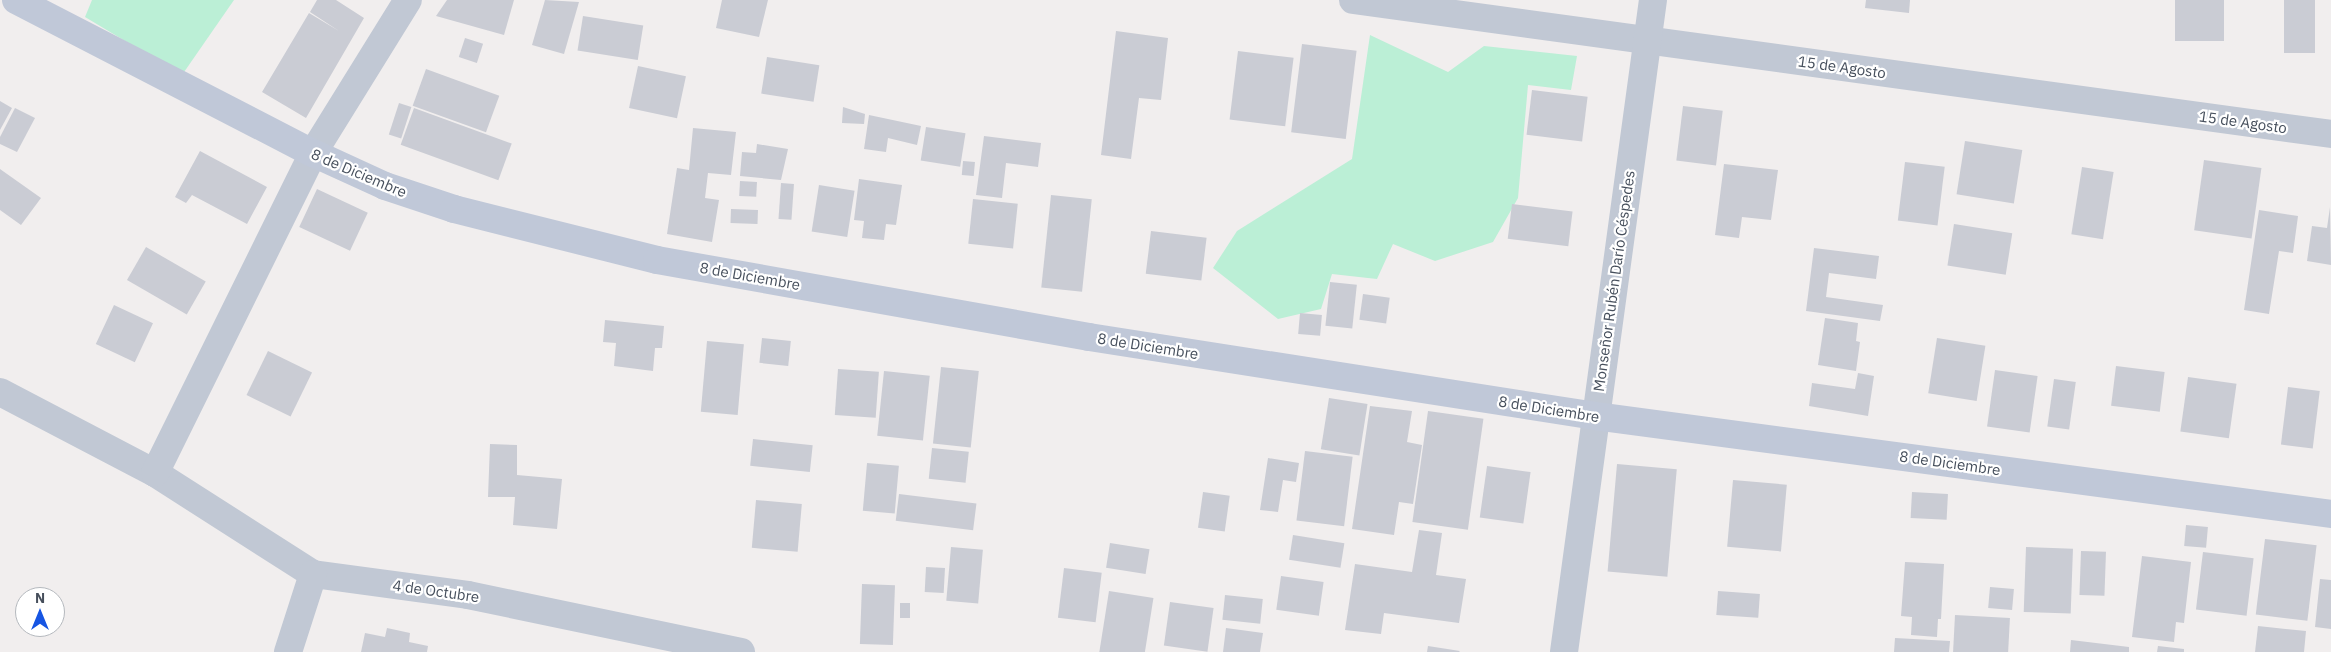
<!DOCTYPE html>
<html>
<head>
<meta charset="utf-8">
<style>
  body { margin:0 }
  #map { position:relative; width:2331px; height:652px; overflow:hidden; background:#f1eeee; font-family:"IBM Plex Sans",sans-serif }
  div>[style] { position:absolute }
  .green>* { inset:0; background:#bbefd6 }
  .building>* { inset:0; background:#caccd4; transform-origin:0 0 }
  .street>* { height:28px; margin:-14px; padding:0 14px; transform-origin:14px; border-radius:14px; background:#c1c8d4 }
  .secondary>* { height:28px; margin:-14px; padding:0 14px; transform-origin:14px; border-radius:14px; background:#c0c8d8 }
  span { translate:-50% -50%; white-space:nowrap; text-align:center; line-height:1.15; -webkit-text-stroke:4.5px #fff; paint-order:stroke }
  .street-label { font-size:15px; color:#464f5c }
  .north { position:absolute; left:15px; top:587px; width:50px; height:50px; box-sizing:border-box; background:#fff; border:1px solid #b5b9be; border-radius:50%; rotate:0deg; font-size:14px; font-weight:700; line-height:20px; text-align:center; color:#464f5c }
  .north::after { content:''; display:block; margin:auto; width:18px; height:22px; background:#1655e3; clip-path:polygon(50% 0,100% 100%,50% 72%,0 100%) }
</style>
</head>
<body>
<div id="map">
  <div class="green">
    <div style="clip-path:polygon(92px 0,234px 0,182px 75px,85px 17px)"></div>
    <div style="clip-path:polygon(1370px 35px,1448px 72px,1484px 46px,1577px 56px,1571px 90px,1528px 85px,1518px 198px,1493px 242px,1435px 261px,1393px 244px,1377px 279px,1332px 274px,1321px 309px,1278px 319px,1213px 268px,1237px 231px,1352px 159px)"></div>
  </div>
  <div class="building">
    <div style="clip-path:polygon(317px 0,336px 0,364px 18px,306px 118px,262px 92px,309px 13px,339px 31px,310px 12px)"></div>
    <div style="clip-path:polygon(447px 0,514px 0,504px 35px,436px 16px)"></div>
    <div style="clip-path:polygon(545px 0,579px 2px,564px 54px,532px 45px)"></div>
    <div style="clip-path:polygon(722px 0,768px 0,759px 37px,716px 28px)"></div>
    <div style="clip-path:polygon(1866px 0,1910px 0,1909px 13px,1865px 8px)"></div>
    <div style="left:2175px;top:0;width:49px;height:41px"></div>
    <div style="left:2284px;top:0;width:31px;height:53px"></div>
    <div style="left:583px;top:16px;width:61px;height:35px;rotate:9deg"></div>
    <div style="clip-path:polygon(1116px 31px,1168px 38px,1161px 100px,1139px 98px,1131px 159px,1101px 155px)"></div>
    <div style="left:465px;top:38px;width:19px;height:20px;rotate:18deg"></div>
    <div style="left:1302px;top:44px;width:55px;height:89px;rotate:7deg"></div>
    <div style="left:1238px;top:51px;width:56px;height:69px;rotate:7deg"></div>
    <div style="left:767px;top:57px;width:53px;height:37px;rotate:9deg"></div>
    <div style="left:638px;top:66px;width:49px;height:43px;rotate:12deg"></div>
    <div style="left:426px;top:69px;width:78px;height:39px;rotate:20deg"></div>
    <div style="left:1532px;top:90px;width:56px;height:45px;rotate:7deg"></div>
    <div style="clip-path:polygon(0 101px,12px 108px,0 130px)"></div>
    <div style="left:399px;top:103px;width:13px;height:33px;rotate:18deg"></div>
    <div style="left:1683px;top:106px;width:40px;height:55px;rotate:7deg"></div>
    <div style="clip-path:polygon(843px 107px,865px 114px,864px 124px,842px 123px)"></div>
    <div style="clip-path:polygon(15px 108px,35px 118px,17px 152px,0 144px,0 137px)"></div>
    <div style="left:414px;top:108px;width:104px;height:39px;rotate:20deg"></div>
    <div style="clip-path:polygon(869px 115px,921px 126px,917px 145px,888px 138px,886px 152px,864px 149px)"></div>
    <div style="left:926px;top:127px;width:40px;height:34px;rotate:9deg"></div>
    <div style="clip-path:polygon(693px 128px,736px 132px,731px 175px,708px 173px,705px 198px,719px 200px,712px 242px,667px 234px,677px 168px,689px 170px)"></div>
    <div style="clip-path:polygon(984px 136px,1041px 143px,1038px 167px,1006px 163px,1002px 198px,976px 195px)"></div>
    <div style="left:1965px;top:141px;width:58px;height:54px;rotate:9deg"></div>
    <div style="clip-path:polygon(757px 144px,788px 149px,781px 180px,740px 176px,742px 152px,756px 153px)"></div>
    <div style="clip-path:polygon(200px 151px,267px 187px,247px 224px,192px 195px,186px 203px,175px 197px)"></div>
    <div style="left:2204px;top:160px;width:58px;height:71px;rotate:8deg"></div>
    <div style="left:963px;top:161px;width:12px;height:14px;rotate:5deg"></div>
    <div style="left:1905px;top:162px;width:40px;height:59px;rotate:7deg"></div>
    <div style="clip-path:polygon(1724px 164px,1778px 170px,1771px 220px,1742px 217px,1739px 238px,1715px 235px)"></div>
    <div style="left:2082px;top:167px;width:32px;height:68px;rotate:9deg"></div>
    <div style="clip-path:polygon(0 169px,41px 198px,21px 225px,0 210px)"></div>
    <div style="clip-path:polygon(859px 179px,902px 185px,896px 225px,886px 224px,884px 240px,862px 238px,864px 221px,854px 220px)"></div>
    <div style="left:740px;top:181px;width:17px;height:15px;rotate:3deg"></div>
    <div style="left:781px;top:183px;width:13px;height:36px;rotate:4deg"></div>
    <div style="left:819px;top:185px;width:36px;height:47px;rotate:9deg"></div>
    <div style="left:317px;top:189px;width:56px;height:42px;rotate:25deg"></div>
    <div style="left:1051px;top:195px;width:41px;height:93px;rotate:6deg"></div>
    <div style="left:973px;top:199px;width:45px;height:45px;rotate:6deg"></div>
    <div style="left:1512px;top:204px;width:61px;height:35px;rotate:7deg"></div>
    <div style="clip-path:polygon(2330px 207px,2331px 265px,2307px 261px,2312px 226px,2327px 228px)"></div>
    <div style="left:731px;top:209px;width:27px;height:14px;rotate:2deg"></div>
    <div style="clip-path:polygon(2259px 210px,2298px 216px,2293px 253px,2279px 251px,2269px 314px,2244px 310px)"></div>
    <div style="left:1954px;top:224px;width:59px;height:42px;rotate:9deg"></div>
    <div style="left:1151px;top:231px;width:56px;height:43px;rotate:7deg"></div>
    <div style="left:146px;top:247px;width:69px;height:38px;rotate:30deg"></div>
    <div style="clip-path:polygon(1814px 248px,1879px 256px,1876px 279px,1829px 273px,1826px 297px,1883px 305px,1880px 321px,1806px 311px)"></div>
    <div style="left:1330px;top:282px;width:27px;height:44px;rotate:6deg"></div>
    <div style="left:1363px;top:294px;width:27px;height:26px;rotate:8deg"></div>
    <div style="left:114px;top:305px;width:43px;height:43px;rotate:25deg"></div>
    <div style="left:1300px;top:313px;width:22px;height:21px;rotate:5deg"></div>
    <div style="clip-path:polygon(1825px 318px,1858px 323px,1856px 341px,1860px 342px,1856px 371px,1818px 365px)"></div>
    <div style="clip-path:polygon(605px 320px,664px 326px,662px 348px,655px 348px,653px 371px,614px 366px,616px 343px,603px 342px)"></div>
    <div style="left:762px;top:338px;width:29px;height:25px;rotate:6deg"></div>
    <div style="left:1937px;top:338px;width:49px;height:56px;rotate:9deg"></div>
    <div style="left:707px;top:341px;width:37px;height:71px;rotate:5deg"></div>
    <div style="left:268px;top:351px;width:49px;height:49px;rotate:26deg"></div>
    <div style="left:2116px;top:366px;width:49px;height:40px;rotate:7deg"></div>
    <div style="left:941px;top:367px;width:38px;height:77px;rotate:6deg"></div>
    <div style="left:838px;top:369px;width:41px;height:46px;rotate:4deg"></div>
    <div style="left:1995px;top:370px;width:43px;height:57px;rotate:8deg"></div>
    <div style="left:884px;top:371px;width:46px;height:65px;rotate:6deg"></div>
    <div style="clip-path:polygon(1858px 373px,1874px 376px,1868px 416px,1809px 406px,1812px 383px,1855px 389px)"></div>
    <div style="left:2188px;top:377px;width:49px;height:55px;rotate:8deg"></div>
    <div style="left:2054px;top:379px;width:22px;height:48px;rotate:8deg"></div>
    <div style="left:2288px;top:387px;width:32px;height:58px;rotate:7deg"></div>
    <div style="left:1329px;top:398px;width:39px;height:52px;rotate:9deg"></div>
    <div style="clip-path:polygon(1370px 406px,1412px 411px,1407px 442px,1422px 445px,1413px 504px,1399px 502px,1394px 535px,1352px 529px)"></div>
    <div style="left:1428px;top:411px;width:56px;height:112px;rotate:8deg"></div>
    <div style="left:753px;top:439px;width:60px;height:27px;rotate:6deg"></div>
    <div style="clip-path:polygon(490px 444px,517px 445px,517px 475px,562px 479px,557px 529px,513px 525px,515px 497px,488px 497px)"></div>
    <div style="left:932px;top:448px;width:37px;height:31px;rotate:6deg"></div>
    <div style="left:1305px;top:451px;width:48px;height:70px;rotate:7deg"></div>
    <div style="clip-path:polygon(1268px 458px,1299px 463px,1296px 482px,1283px 480px,1278px 512px,1260px 510px)"></div>
    <div style="left:867px;top:463px;width:32px;height:48px;rotate:5deg"></div>
    <div style="left:1617px;top:464px;width:60px;height:108px;rotate:5deg"></div>
    <div style="left:1487px;top:466px;width:44px;height:52px;rotate:8deg"></div>
    <div style="left:1733px;top:480px;width:54px;height:67px;rotate:5deg"></div>
    <div style="left:1203px;top:492px;width:27px;height:36px;rotate:8deg"></div>
    <div style="left:1912px;top:492px;width:36px;height:26px;rotate:3deg"></div>
    <div style="left:899px;top:494px;width:78px;height:27px;rotate:7deg"></div>
    <div style="left:756px;top:500px;width:46px;height:48px;rotate:5deg"></div>
    <div style="left:2186px;top:525px;width:22px;height:21px;rotate:5deg"></div>
    <div style="clip-path:polygon(1419px 530px,1442px 533px,1436px 575px,1466px 579px,1459px 623px,1384px 613px,1381px 634px,1345px 630px,1355px 564px,1412px 572px)"></div>
    <div style="left:1293px;top:535px;width:52px;height:25px;rotate:9deg"></div>
    <div style="left:2265px;top:539px;width:52px;height:76px;rotate:7deg"></div>
    <div style="left:1110px;top:543px;width:40px;height:25px;rotate:9deg"></div>
    <div style="left:951px;top:547px;width:32px;height:54px;rotate:5deg"></div>
    <div style="left:2026px;top:547px;width:47px;height:65px;rotate:2deg"></div>
    <div style="left:2081px;top:551px;width:25px;height:44px;rotate:2deg"></div>
    <div style="left:2203px;top:552px;width:51px;height:58px;rotate:7deg"></div>
    <div style="clip-path:polygon(2142px 556px,2191px 562px,2184px 623px,2176px 622px,2174px 642px,2132px 637px)"></div>
    <div style="clip-path:polygon(1905px 562px,1944px 564px,1941px 619px,1938px 619px,1937px 637px,1911px 635px,1912px 617px,1901px 616px)"></div>
    <div style="left:926px;top:567px;width:19px;height:25px;rotate:3deg"></div>
    <div style="left:1064px;top:568px;width:38px;height:50px;rotate:7deg"></div>
    <div style="left:1281px;top:576px;width:43px;height:34px;rotate:8deg"></div>
    <div style="clip-path:polygon(2320px 579px,2331px 580px,2331px 629px,2315px 627px)"></div>
    <div style="left:862px;top:584px;width:33px;height:60px;rotate:2deg"></div>
    <div style="left:1990px;top:587px;width:24px;height:21px;rotate:5deg"></div>
    <div style="left:1109px;top:591px;width:45px;height:62px;rotate:9deg"></div>
    <div style="left:1718px;top:591px;width:42px;height:24px;rotate:4deg"></div>
    <div style="left:1225px;top:595px;width:38px;height:25px;rotate:6deg"></div>
    <div style="left:1170px;top:602px;width:44px;height:44px;rotate:8deg"></div>
    <div style="left:900px;top:603px;width:10px;height:15px"></div>
    <div style="left:1955px;top:615px;width:55px;height:37px;rotate:3deg"></div>
    <div style="clip-path:polygon(2258px 626px,2306px 631px,2304px 652px,2255px 652px)"></div>
    <div style="clip-path:polygon(387px 628px,410px 633px,409px 642px,428px 646px,427px 652px,361px 652px,365px 633px,385px 637px)"></div>
    <div style="clip-path:polygon(1226px 628px,1263px 633px,1260px 652px,1223px 652px)"></div>
    <div style="clip-path:polygon(1895px 638px,1950px 641px,1949px 652px,1894px 652px)"></div>
    <div style="clip-path:polygon(2071px 640px,2129px 647px,2129px 652px,2070px 652px)"></div>
    <div style="clip-path:polygon(1428px 646px,1460px 651px,1459px 652px,1427px 652px)"></div>
    <div style="clip-path:polygon(2158px 646px,2184px 649px,2184px 652px,2157px 652px)"></div>
  </div>
  <div class="street">
    <div style="left:1353px;top:0;width:987px;rotate:7.8deg"></div>
    <div style="left:0;top:392px;width:175px;rotate:27.6deg"></div>
    <div style="left:155px;top:473px;width:188px;rotate:32.6deg"></div>
    <div style="left:313px;top:574px;width:156px;rotate:7.7deg"></div>
    <div style="left:468px;top:595px;width:279px;rotate:11.8deg"></div>
    <div style="left:155px;top:473px;width:357px;rotate:-63.7deg"></div>
    <div style="left:313px;top:153px;width:180px;rotate:-58.2deg"></div>
    <div style="left:288px;top:652px;width:82px;rotate:-72.2deg"></div>
    <div style="left:1564px;top:652px;width:658px;rotate:-82.23deg"></div>
  </div>
  <div class="secondary">
    <div style="left:16px;top:0;width:334px;rotate:27.3deg"></div>
    <div style="left:313px;top:153px;width:79px;rotate:24.6deg"></div>
    <div style="left:385px;top:186px;width:73px;rotate:18.4deg"></div>
    <div style="left:454px;top:209px;width:209px;rotate:14.1deg"></div>
    <div style="left:657px;top:260px;width:439px;rotate:10.1deg"></div>
    <div style="left:1089px;top:337px;width:512px;rotate:8.87deg"></div>
    <div style="left:1595px;top:416px;width:742px;rotate:7.58deg"></div>
  </div>
  <div class="street-label">
    <span style="left:1842px;top:67px;rotate:8deg">15 de Agosto</span>
    <span style="left:2243px;top:122px;rotate:8deg">15 de Agosto</span>
    <span style="left:359px;top:173px;rotate:23deg">8 de Diciembre</span>
    <span style="left:750px;top:276px;rotate:10deg">8 de Diciembre</span>
    <span style="left:1614px;top:281px;rotate:-82deg">Monseñor Rubén Darío Céspedes</span>
    <span style="left:1148px;top:346px;rotate:9deg">8 de Diciembre</span>
    <span style="left:1549px;top:409px;rotate:9deg">8 de Diciembre</span>
    <span style="left:1950px;top:463px;rotate:8deg">8 de Diciembre</span>
    <span style="left:436px;top:591px;rotate:8deg">4 de Octubre</span>
  </div>
  <div class="north">N</div>
</div>
</body>
</html>
